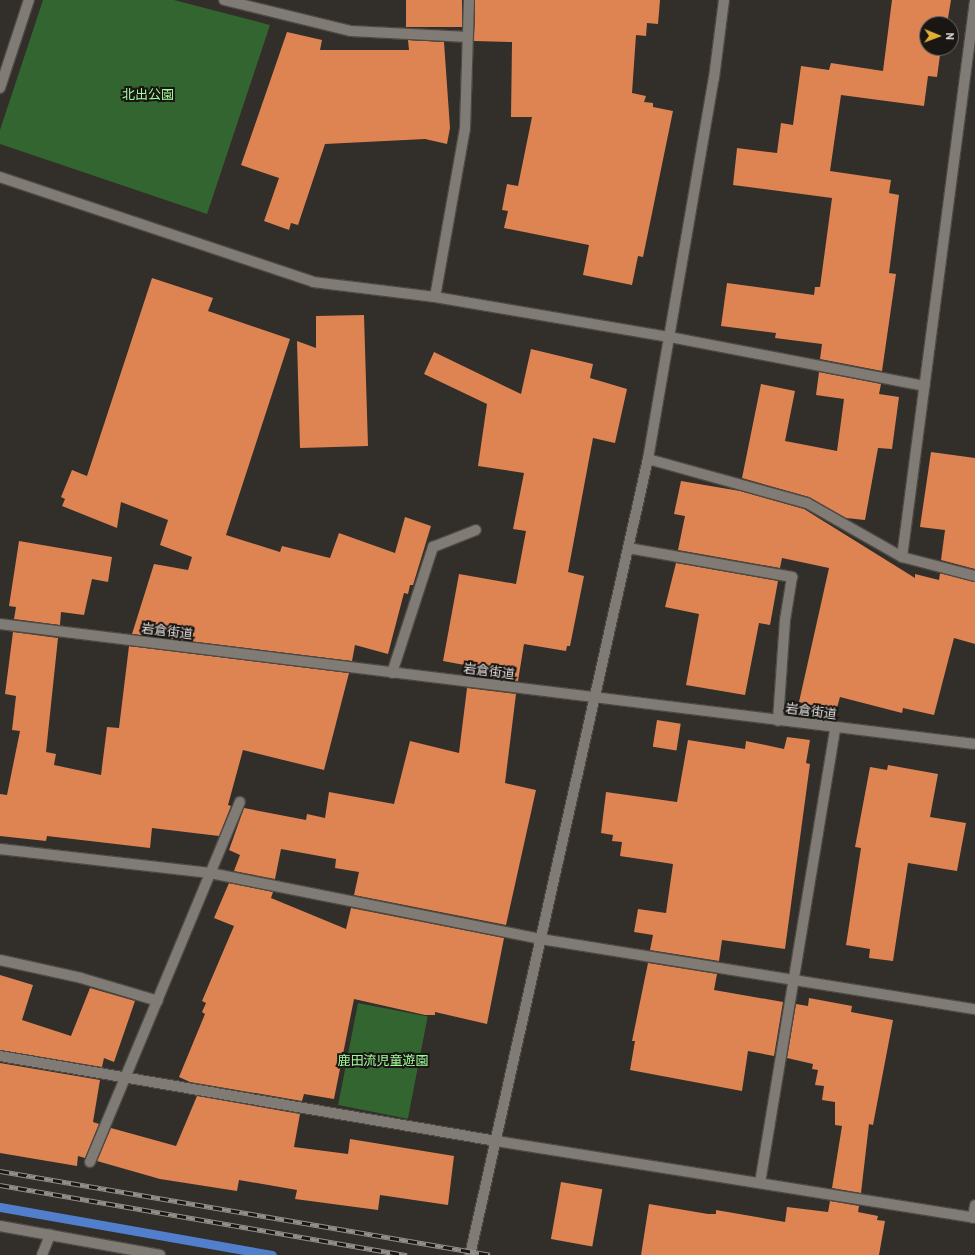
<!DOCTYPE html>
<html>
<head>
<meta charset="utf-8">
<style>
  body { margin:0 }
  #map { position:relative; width:975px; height:1255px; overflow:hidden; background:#322e29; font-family:"PT Sans","Noto Sans JP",sans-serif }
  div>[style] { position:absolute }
  .green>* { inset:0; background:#32652f; transform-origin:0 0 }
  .stream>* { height:9px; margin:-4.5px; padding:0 4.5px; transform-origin:4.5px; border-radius:4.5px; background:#517fcc }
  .building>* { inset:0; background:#de8453; transform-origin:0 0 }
  .roads { filter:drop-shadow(1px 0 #4d4a46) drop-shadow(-1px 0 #4d4a46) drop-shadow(0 1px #4d4a46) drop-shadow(0 -1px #4d4a46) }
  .service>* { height:10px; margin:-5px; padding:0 5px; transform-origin:5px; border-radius:5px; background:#807b75 }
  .minor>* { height:10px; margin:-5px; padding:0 5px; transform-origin:5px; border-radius:5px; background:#807b75 }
  .tertiary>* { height:10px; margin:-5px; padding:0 5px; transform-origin:5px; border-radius:5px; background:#807b75 }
  .rail>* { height:4.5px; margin-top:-2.25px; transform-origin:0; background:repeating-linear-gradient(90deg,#191614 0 9px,#928f8b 0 18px); box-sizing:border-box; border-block:1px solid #928f8b }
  span { translate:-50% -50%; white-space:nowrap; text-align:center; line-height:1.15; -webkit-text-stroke:4px #191614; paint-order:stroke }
  .park-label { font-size:13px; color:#a0fd9a }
  .street-label { font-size:13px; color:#e0ddda }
  .north { position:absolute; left:919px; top:16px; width:40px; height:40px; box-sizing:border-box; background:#191614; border:1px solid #696663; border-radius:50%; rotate:91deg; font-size:11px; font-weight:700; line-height:16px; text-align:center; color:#e0ddda }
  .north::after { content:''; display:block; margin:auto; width:14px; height:18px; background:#e1af34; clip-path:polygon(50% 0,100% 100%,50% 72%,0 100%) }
</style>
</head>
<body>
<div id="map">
  <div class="green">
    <div style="clip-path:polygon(43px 0,174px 0,270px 25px,207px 214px,0 144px,0 130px)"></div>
    <div style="left:358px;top:1003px;width:71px;height:104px;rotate:11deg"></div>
  </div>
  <div class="stream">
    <div style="left:0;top:1207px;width:276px;rotate:10deg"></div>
  </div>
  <div class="building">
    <div style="left:406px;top:0;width:56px;height:27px"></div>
    <div style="clip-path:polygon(475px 0,660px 0,658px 24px,647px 23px,646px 36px,636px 35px,632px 93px,646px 96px,644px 102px,653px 103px,653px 107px,673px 111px,643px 257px,638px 256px,632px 285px,583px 275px,589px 245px,504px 228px,508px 211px,502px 210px,507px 184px,518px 186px,532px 117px,511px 117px,512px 42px,474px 41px)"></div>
    <div style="clip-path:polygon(892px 0,951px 0,947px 24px,927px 24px,927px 48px,941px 48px,937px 77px,928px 76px,924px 106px,841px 95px,830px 171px,891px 180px,889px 193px,899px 195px,889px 273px,896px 274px,882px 371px,820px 359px,822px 344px,775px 338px,776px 333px,721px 326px,727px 283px,814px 295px,815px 287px,820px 287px,832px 198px,733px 185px,737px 148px,777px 153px,781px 123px,793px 125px,801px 66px,829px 70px,831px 63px,883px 71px)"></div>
    <div style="clip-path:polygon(287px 32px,322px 40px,320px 50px,409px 50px,408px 40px,444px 42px,450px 128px,447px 144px,425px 139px,325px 144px,298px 225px,291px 223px,289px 230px,264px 221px,279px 178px,241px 165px)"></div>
    <div style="clip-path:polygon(152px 278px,213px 298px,208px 311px,290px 339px,226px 535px,280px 552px,282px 546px,330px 558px,339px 533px,395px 553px,405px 517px,431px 526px,413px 585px,410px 585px,408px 594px,404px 593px,388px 654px,355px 645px,352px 661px,132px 634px,154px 564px,188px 570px,192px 557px,160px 545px,168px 520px,121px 502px,117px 528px,62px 506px,65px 499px,61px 497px,72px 470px,87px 476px)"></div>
    <div style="clip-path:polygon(364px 315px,368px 446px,300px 448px,297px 341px,316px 348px,316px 316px)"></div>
    <div style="clip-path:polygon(531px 349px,593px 364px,590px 378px,627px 389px,615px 443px,593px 438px,568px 572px,584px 576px,570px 646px,567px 646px,566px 651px,524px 644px,518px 681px,469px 675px,470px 666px,443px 661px,459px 574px,516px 584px,526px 531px,513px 529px,524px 473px,478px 466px,487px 404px,424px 374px,434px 352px,521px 394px)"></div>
    <div style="clip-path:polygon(819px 372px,881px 384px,879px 394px,899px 397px,892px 449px,878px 448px,865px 520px,846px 518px,809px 497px,742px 478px,761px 384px,795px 391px,785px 441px,837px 451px,844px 399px,816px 395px)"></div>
    <div style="clip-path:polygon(931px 452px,975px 458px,975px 569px,941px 560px,945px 530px,920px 527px)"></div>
    <div style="clip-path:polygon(681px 481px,740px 491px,804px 509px,915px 578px,915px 574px,939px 580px,940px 573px,975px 582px,975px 644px,954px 638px,934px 715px,903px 708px,902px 713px,840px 697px,836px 711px,799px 702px,829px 568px,782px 558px,780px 568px,678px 550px,685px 516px,674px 514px)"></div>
    <div style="clip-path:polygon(19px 541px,112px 557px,108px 582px,92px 579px,84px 615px,61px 612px,60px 625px,14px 619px,16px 607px,9px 606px)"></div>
    <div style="clip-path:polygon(676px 563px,778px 581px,770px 625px,759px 623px,745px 695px,686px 685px,699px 614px,665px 607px)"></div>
    <div style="clip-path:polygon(13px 632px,58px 638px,46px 752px,56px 754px,54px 765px,101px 775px,107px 727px,119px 728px,129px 646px,349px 673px,324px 770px,243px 750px,228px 805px,231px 806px,219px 836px,152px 828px,150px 848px,47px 836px,46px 841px,0 836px,0 794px,7px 795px,20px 731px,12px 730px,16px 696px,5px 694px)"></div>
    <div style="clip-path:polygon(467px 688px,516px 694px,505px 783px,536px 790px,506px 925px,354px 895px,359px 872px,335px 868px,336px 859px,281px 849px,275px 879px,234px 871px,240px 855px,229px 850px,244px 808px,306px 820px,307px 814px,325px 818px,329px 792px,394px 804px,410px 741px,459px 753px)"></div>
    <div style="left:657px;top:720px;width:24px;height:27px;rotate:9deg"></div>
    <div style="clip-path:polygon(787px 737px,810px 740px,806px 763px,810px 764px,785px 949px,722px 940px,719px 961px,650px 950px,653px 935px,634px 932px,638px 909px,666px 913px,673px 864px,620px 856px,622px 842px,612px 841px,613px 835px,601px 833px,606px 792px,677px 802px,688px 740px,745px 749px,746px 741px,784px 749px)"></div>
    <div style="clip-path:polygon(888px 765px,938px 774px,930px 817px,966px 823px,957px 871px,908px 863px,893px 961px,869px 958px,870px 949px,846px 945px,861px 848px,855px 847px,870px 767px,887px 770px)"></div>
    <div style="clip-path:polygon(229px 883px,273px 892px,271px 898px,346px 929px,351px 908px,504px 938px,487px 1024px,435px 1012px,435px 1015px,425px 1015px,354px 999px,334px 1099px,304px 1094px,302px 1101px,190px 1082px,179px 1077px,205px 1014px,202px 1012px,206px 1003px,202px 1001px,234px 926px,214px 918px)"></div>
    <div style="clip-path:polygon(648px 963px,717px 974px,714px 990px,783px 1002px,774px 1056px,748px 1051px,742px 1091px,630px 1070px,635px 1041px,632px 1041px)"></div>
    <div style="clip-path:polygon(0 975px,33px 985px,22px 1020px,71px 1036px,90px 988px,135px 1001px,114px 1062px,104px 1058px,102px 1067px,0 1050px)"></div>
    <div style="clip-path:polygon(809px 998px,852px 1006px,851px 1012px,893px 1020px,873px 1125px,869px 1124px,861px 1193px,832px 1188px,842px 1126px,835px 1125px,835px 1102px,822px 1100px,824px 1086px,815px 1085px,818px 1070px,812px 1069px,813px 1064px,787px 1058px,796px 1004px,808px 1006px)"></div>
    <div style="clip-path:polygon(0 1063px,100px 1080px,93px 1122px,99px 1124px,85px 1158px,78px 1156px,77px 1166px,0 1153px)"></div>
    <div style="clip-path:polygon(197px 1096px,300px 1114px,294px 1147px,348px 1154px,350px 1139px,454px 1156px,448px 1205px,380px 1195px,378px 1210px,295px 1199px,297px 1190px,239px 1180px,237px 1191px,160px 1179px,97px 1161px,111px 1128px,176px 1146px)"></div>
    <div style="left:561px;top:1182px;width:42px;height:58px;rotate:10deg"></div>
    <div style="clip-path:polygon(830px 1201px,859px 1206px,858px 1212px,878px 1216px,877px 1220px,885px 1221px,879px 1255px,641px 1255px,649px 1204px,708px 1214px,716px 1214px,716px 1210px,785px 1222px,787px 1207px,828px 1212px)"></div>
  </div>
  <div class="roads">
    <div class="service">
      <div style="left:392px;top:673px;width:133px;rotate:-72deg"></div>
      <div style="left:433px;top:547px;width:46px;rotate:-21.6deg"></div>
    </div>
    <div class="minor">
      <div style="left:224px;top:0;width:131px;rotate:13.7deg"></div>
      <div style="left:351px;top:31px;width:117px;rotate:2.9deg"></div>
      <div style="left:975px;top:1px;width:561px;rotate:97.48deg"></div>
      <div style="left:902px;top:557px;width:75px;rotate:14.6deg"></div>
      <div style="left:0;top:88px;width:93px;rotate:-71.8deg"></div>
      <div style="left:435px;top:297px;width:172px;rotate:-79.9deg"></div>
      <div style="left:465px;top:128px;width:128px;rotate:-88.2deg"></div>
      <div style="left:670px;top:337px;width:259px;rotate:10.9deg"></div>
      <div style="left:648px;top:459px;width:165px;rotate:15.5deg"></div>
      <div style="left:807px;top:503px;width:109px;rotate:29.6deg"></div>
      <div style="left:628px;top:548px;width:167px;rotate:10deg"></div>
      <div style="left:792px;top:577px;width:44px;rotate:99.2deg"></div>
      <div style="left:785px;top:620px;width:101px;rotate:94deg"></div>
      <div style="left:0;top:624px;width:982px;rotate:7.02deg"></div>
      <div style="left:0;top:849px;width:211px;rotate:6.5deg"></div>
      <div style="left:210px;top:873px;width:338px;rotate:11.3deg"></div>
      <div style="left:541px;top:939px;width:440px;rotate:9.2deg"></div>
      <div style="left:0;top:960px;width:83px;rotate:12.5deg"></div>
      <div style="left:81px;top:978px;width:80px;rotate:16.6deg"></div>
      <div style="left:0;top:1056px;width:503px;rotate:9.72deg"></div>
      <div style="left:496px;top:1141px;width:485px;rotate:9.1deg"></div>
      <div style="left:90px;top:1162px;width:390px;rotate:-67.4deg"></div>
      <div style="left:760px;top:1183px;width:461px;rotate:-80.6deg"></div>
      <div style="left:973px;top:1218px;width:13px;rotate:-81deg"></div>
      <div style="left:0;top:1226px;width:51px;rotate:10.2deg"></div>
      <div style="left:42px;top:1255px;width:22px;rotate:-68deg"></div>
      <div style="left:50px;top:1235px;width:112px;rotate:10.3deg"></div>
    </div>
    <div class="tertiary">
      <div style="left:0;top:177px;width:330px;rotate:18.5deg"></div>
      <div style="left:313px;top:282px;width:123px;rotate:7deg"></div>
      <div style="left:435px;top:297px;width:238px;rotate:9.7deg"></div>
      <div style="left:470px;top:1255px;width:816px;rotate:-77.4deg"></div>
      <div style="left:648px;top:459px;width:387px;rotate:-80.2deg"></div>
      <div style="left:714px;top:78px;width:79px;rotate:-82.7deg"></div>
    </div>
  </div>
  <div class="rail">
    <div style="left:0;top:1171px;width:497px;rotate:9.7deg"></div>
    <div style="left:0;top:1185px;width:413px;rotate:9.8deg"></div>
  </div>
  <div class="park-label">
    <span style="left:148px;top:95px">北出公園</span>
    <span style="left:383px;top:1061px">鹿田流児童遊園</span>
  </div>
  <div class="street-label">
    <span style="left:167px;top:632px;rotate:7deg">岩倉街道</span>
    <span style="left:489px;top:672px;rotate:7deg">岩倉街道</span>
    <span style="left:811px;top:712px;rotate:7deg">岩倉街道</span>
  </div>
  <div class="north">N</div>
</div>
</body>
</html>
